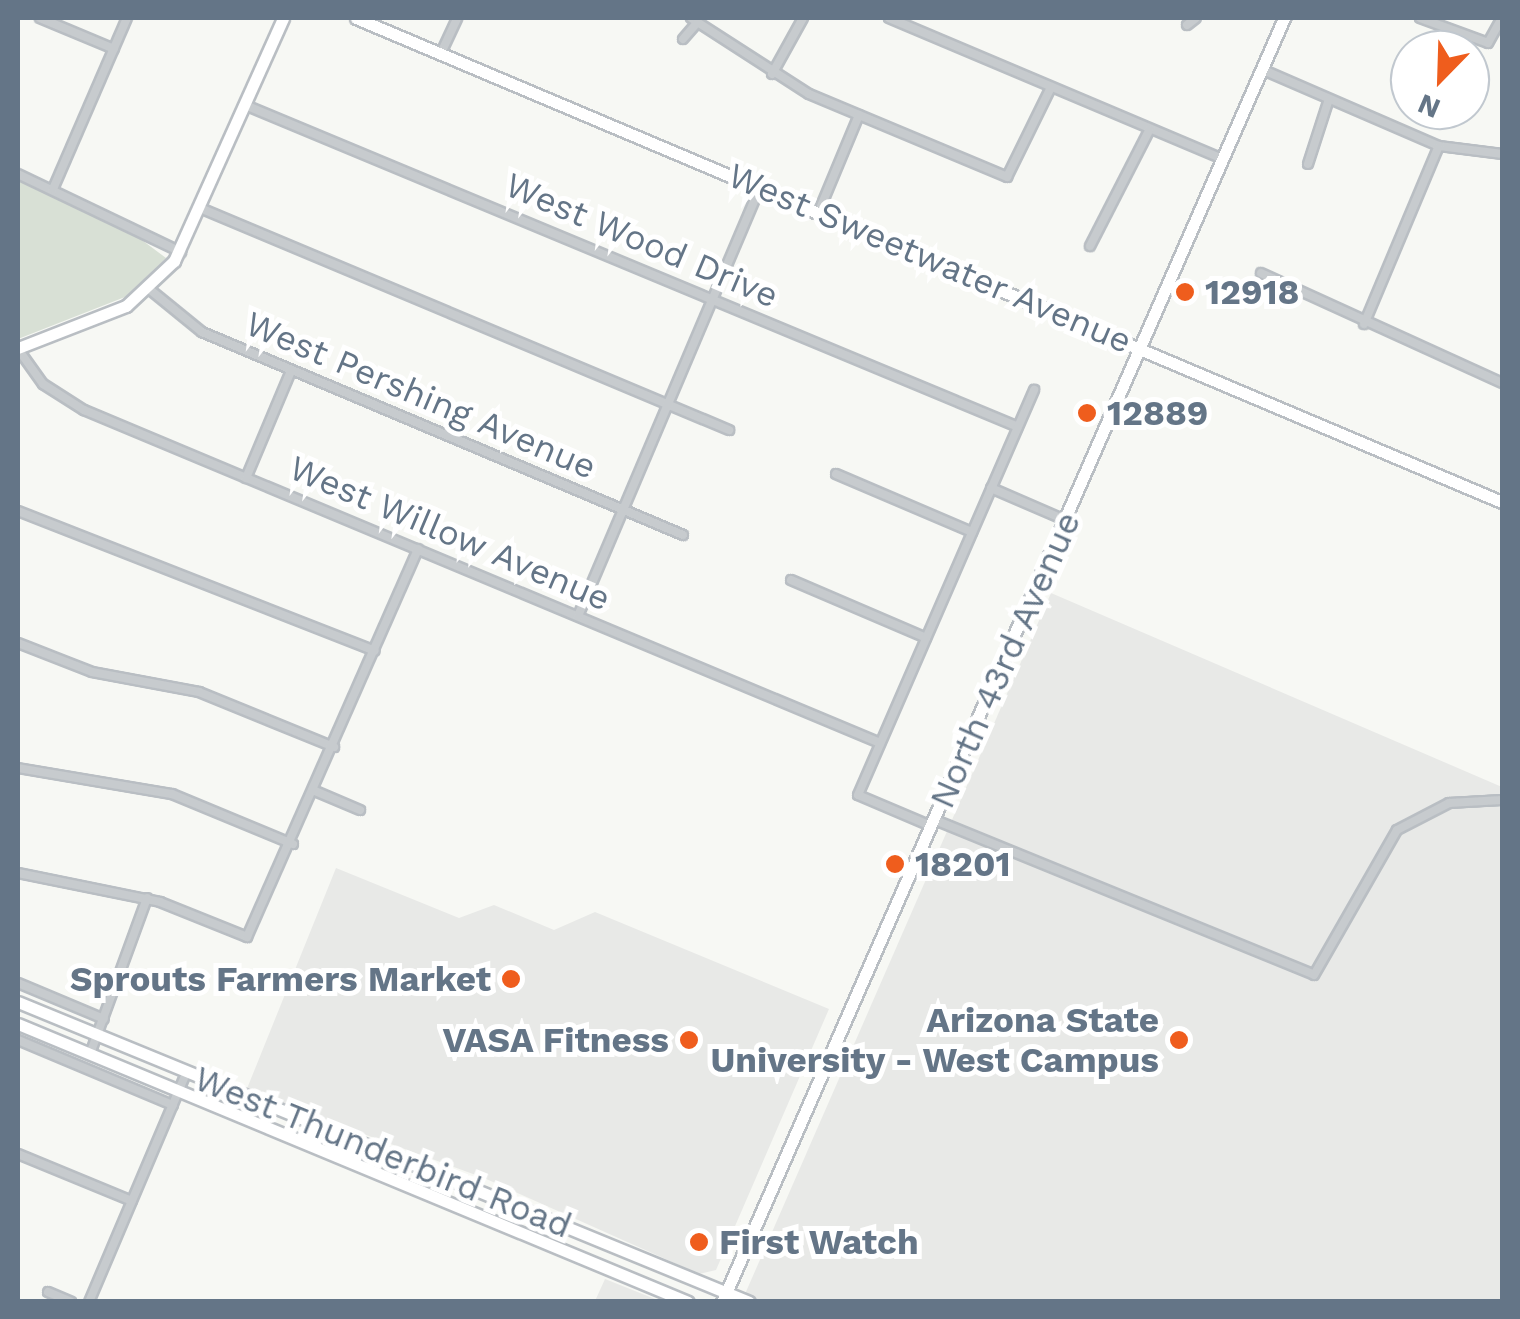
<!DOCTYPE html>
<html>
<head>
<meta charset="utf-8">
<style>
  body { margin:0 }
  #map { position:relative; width:1520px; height:1319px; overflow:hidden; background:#f7f8f4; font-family:"Work Sans",sans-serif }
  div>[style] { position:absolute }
  .built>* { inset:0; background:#e8e9e7 }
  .green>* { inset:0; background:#d8e0d5 }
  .roads { filter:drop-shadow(2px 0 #b9bec3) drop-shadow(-2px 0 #b9bec3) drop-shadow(0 2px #b9bec3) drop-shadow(0 -2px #b9bec3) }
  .street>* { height:8px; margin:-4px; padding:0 4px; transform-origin:4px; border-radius:4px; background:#c7cbce }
  .secondary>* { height:11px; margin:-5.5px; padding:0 5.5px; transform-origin:5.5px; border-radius:5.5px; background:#fff }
  .dots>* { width:28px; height:28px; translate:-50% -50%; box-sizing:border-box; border:5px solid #fff; border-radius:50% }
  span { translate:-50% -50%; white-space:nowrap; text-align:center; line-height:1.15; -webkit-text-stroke:10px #fff; paint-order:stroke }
  .street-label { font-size:35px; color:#647587 }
  .poi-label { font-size:35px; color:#647587; font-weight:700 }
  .left { translate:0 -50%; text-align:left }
  .right { translate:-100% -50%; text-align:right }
  .frame { position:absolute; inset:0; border:20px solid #647587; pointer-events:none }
  .north { position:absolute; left:1390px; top:30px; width:100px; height:100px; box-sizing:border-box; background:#fff; border:2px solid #c1c8cf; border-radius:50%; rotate:203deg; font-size:28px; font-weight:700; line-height:40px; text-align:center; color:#647587 }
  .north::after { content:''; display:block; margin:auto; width:35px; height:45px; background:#ef5d1d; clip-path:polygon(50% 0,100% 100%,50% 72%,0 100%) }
</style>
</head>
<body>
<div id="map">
  <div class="built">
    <div style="clip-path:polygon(1051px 593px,1502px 787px,1502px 1301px,764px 1302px,745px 1294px)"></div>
    <div style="clip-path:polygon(336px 868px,459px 918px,494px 905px,554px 930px,595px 912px,829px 1009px,716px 1270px,699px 1274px,484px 1178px,246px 1091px)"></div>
    <div style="clip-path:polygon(605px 1279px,660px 1301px,595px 1301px)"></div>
  </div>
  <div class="green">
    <div style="clip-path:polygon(18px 180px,123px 226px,166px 258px,125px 297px,18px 339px)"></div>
  </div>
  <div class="roads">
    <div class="street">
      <div style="left:40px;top:18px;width:80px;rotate:22.7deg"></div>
      <div style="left:691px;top:18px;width:140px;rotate:32.8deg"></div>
      <div style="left:809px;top:94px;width:215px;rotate:22.7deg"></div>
      <div style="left:1007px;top:177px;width:100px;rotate:-63.9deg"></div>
      <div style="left:889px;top:18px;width:362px;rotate:22.9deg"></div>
      <div style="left:1420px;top:18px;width:72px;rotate:20.2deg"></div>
      <div style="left:1488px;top:43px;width:29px;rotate:-61deg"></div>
      <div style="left:1187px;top:25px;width:11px;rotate:-38deg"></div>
      <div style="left:683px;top:39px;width:21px;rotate:-49deg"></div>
      <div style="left:441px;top:53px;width:38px;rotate:-65deg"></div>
      <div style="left:1261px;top:69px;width:194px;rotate:23.4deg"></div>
      <div style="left:1439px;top:146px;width:64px;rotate:7.2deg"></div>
      <div style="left:772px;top:74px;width:64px;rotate:-61deg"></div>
      <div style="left:245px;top:105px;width:837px;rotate:22.61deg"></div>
      <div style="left:1308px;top:164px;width:68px;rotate:-72.1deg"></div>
      <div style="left:18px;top:174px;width:181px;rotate:25.6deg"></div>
      <div style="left:53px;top:189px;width:186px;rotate:-66.6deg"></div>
      <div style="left:200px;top:208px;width:574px;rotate:22.77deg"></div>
      <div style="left:819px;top:211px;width:104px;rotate:-67.4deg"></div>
      <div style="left:1090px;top:246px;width:131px;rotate:-62.9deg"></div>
      <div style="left:1261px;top:273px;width:265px;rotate:24.5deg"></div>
      <div style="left:149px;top:289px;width:68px;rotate:39.1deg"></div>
      <div style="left:202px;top:332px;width:522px;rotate:22.88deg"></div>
      <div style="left:1364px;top:324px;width:193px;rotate:-67.2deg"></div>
      <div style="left:18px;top:349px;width:43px;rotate:54.5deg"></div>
      <div style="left:43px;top:384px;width:49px;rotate:32.4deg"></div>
      <div style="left:84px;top:410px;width:863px;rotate:22.7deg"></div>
      <div style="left:836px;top:474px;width:148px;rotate:23.1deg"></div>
      <div style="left:246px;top:478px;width:116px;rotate:-67.2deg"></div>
      <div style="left:991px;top:488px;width:81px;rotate:23.4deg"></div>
      <div style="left:18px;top:511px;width:383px;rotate:21.4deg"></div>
      <div style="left:791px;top:580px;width:147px;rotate:23.2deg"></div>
      <div style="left:578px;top:616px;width:466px;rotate:-67deg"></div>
      <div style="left:18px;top:643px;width:79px;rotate:21.4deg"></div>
      <div style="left:92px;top:672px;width:109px;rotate:10.6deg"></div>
      <div style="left:199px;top:692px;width:146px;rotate:22.2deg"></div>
      <div style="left:18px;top:768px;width:156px;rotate:9.6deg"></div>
      <div style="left:172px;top:794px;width:131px;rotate:22.5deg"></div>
      <div style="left:315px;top:791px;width:49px;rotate:22.9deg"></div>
      <div style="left:935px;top:820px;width:409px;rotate:22.2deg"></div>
      <div style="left:1314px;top:975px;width:167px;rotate:-60.2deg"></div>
      <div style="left:1397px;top:830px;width:59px;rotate:-27.4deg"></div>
      <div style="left:1449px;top:803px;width:53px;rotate:-3.2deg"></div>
      <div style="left:931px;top:826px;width:79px;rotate:-157deg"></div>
      <div style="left:858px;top:795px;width:442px;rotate:-66.5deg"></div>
      <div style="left:18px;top:873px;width:145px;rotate:11.5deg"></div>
      <div style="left:160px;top:902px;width:94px;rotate:21.9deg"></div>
      <div style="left:247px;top:937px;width:424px;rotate:-66.2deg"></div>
      <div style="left:18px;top:983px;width:93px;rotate:22.7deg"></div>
      <div style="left:18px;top:1040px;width:168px;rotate:22.8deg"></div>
      <div style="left:90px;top:1054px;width:166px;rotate:-69.9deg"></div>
      <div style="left:18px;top:1154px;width:123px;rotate:22.4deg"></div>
      <div style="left:48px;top:1292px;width:25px;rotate:23deg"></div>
      <div style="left:89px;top:1302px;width:249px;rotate:-67deg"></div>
    </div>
    <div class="secondary">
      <div style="left:356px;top:18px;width:1244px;rotate:22.9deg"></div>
      <div style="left:18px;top:348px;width:116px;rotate:-21.3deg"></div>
      <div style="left:126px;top:306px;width:66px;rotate:-43.2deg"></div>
      <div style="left:174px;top:261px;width:266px;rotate:-65.8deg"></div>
      <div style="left:18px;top:1002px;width:790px;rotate:22.31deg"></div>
      <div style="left:18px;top:1024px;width:725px;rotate:22.53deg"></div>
      <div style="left:722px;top:1302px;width:1402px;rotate:-66.36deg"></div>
    </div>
  </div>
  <div class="dots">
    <div style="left:1185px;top:292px;background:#ef5d1d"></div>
    <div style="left:1087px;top:413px;background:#ef5d1d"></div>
    <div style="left:895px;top:864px;background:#ef5d1d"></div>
    <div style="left:511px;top:979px;background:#ef5d1d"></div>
    <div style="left:689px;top:1040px;background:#ef5d1d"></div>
    <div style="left:1179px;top:1040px;background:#ef5d1d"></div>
    <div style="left:699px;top:1242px;background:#ef5d1d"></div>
  </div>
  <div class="street-label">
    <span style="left:642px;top:240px;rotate:23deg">West Wood Drive</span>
    <span style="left:930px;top:258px;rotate:23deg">West Sweetwater Avenue</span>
    <span style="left:421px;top:395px;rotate:23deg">West Pershing Avenue</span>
    <span style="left:450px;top:533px;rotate:23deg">West Willow Avenue</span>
    <span style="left:1005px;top:660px;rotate:-66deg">North 43rd Avenue</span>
    <span style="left:383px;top:1152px;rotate:22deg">West Thunderbird Road</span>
  </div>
  <div class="poi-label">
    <span class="left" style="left:1205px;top:292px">12918</span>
    <span class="left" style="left:1107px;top:413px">12889</span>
    <span class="left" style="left:915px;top:864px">18201</span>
    <span class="right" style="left:491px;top:979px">Sprouts Farmers Market</span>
    <span class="right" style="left:1159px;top:1040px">Arizona State<br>University - West Campus</span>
    <span class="right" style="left:669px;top:1040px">VASA Fitness</span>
    <span class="left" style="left:719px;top:1242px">First Watch</span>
  </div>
  <div class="frame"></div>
  <div class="north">N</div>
</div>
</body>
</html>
